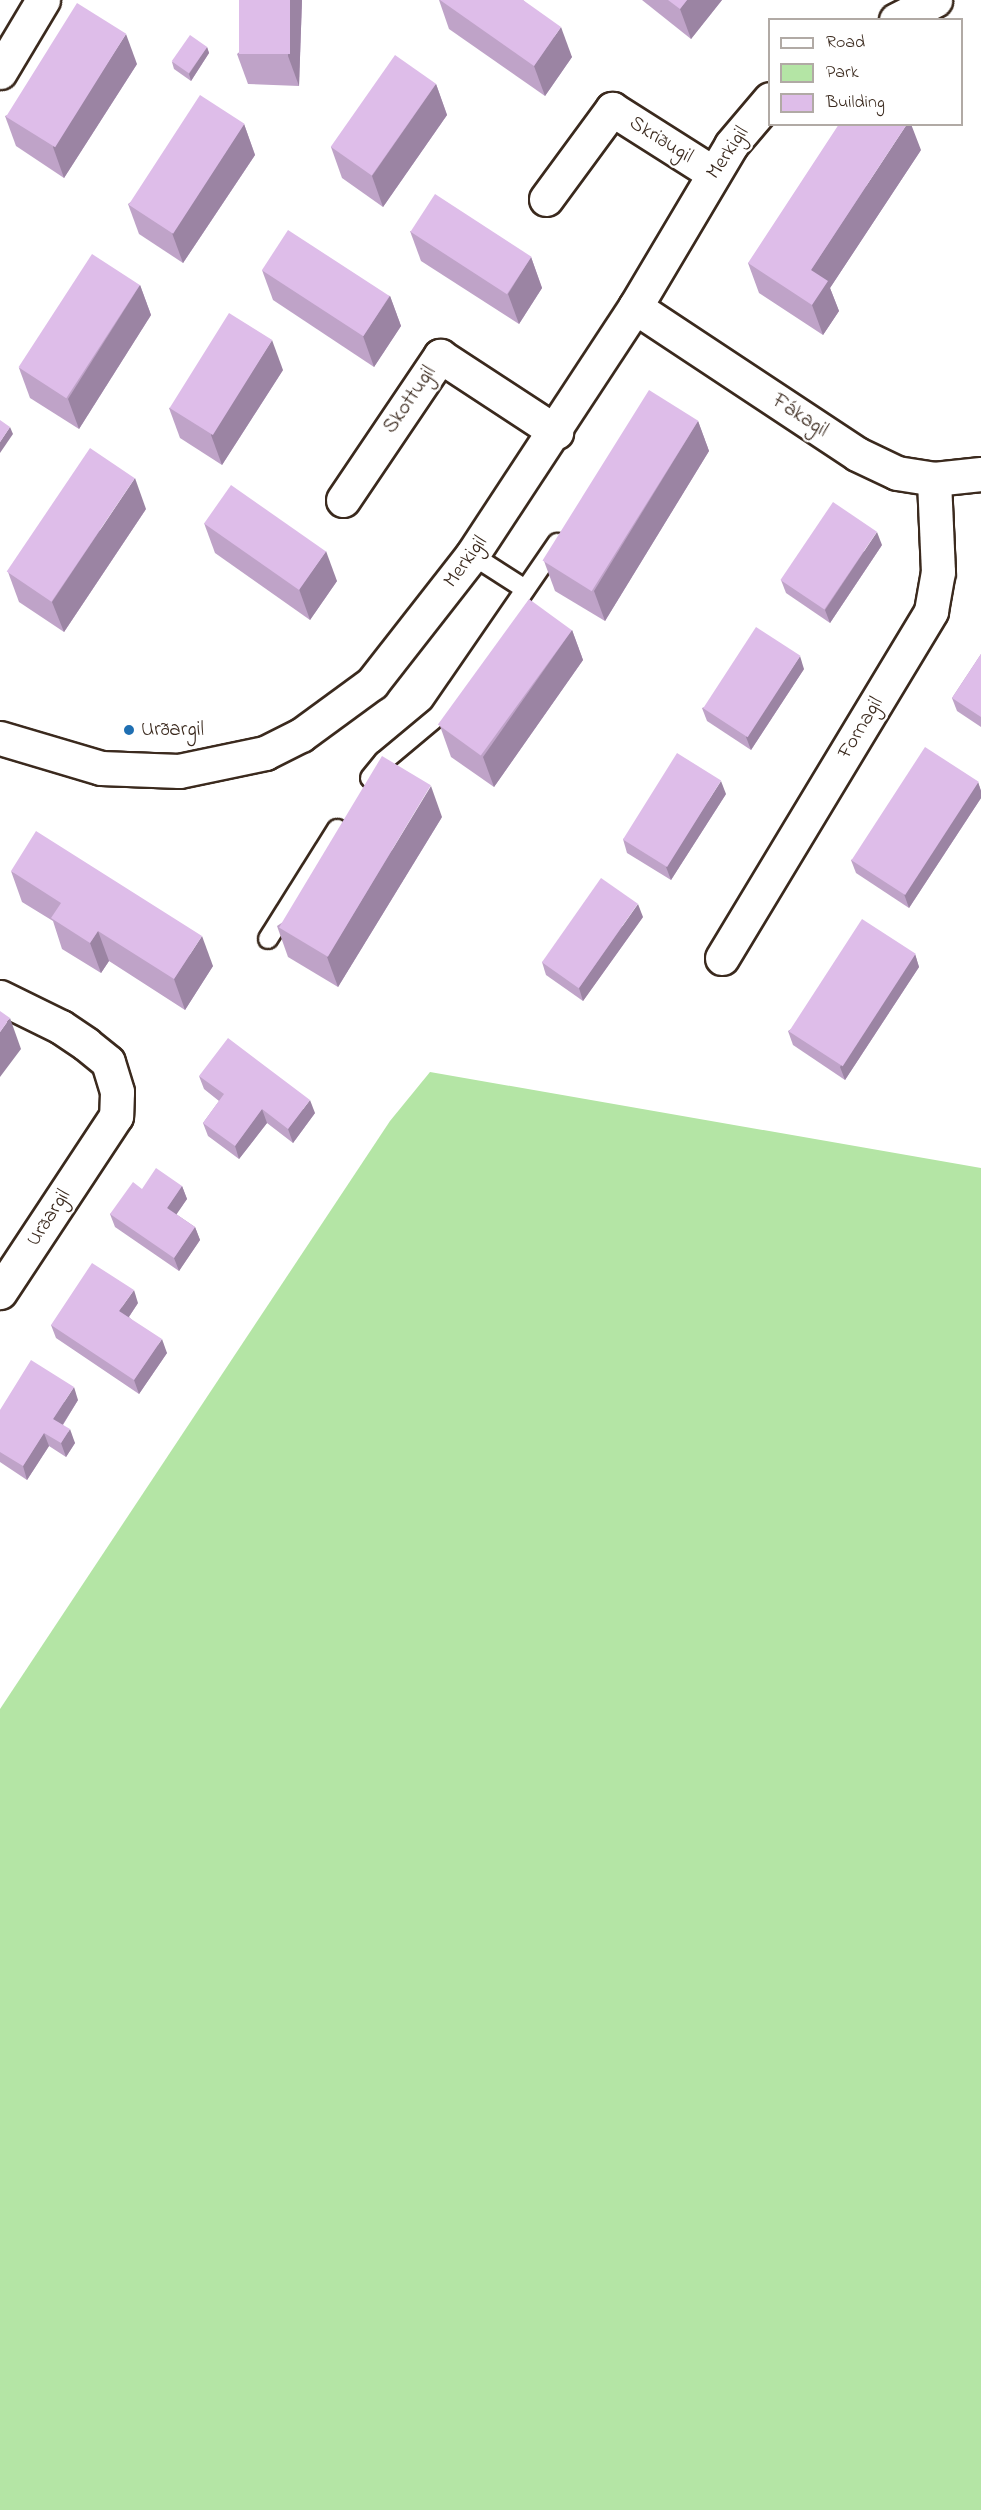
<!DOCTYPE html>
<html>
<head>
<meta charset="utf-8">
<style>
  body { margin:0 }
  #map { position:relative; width:981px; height:2510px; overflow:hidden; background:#fff; font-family:"Indie Flower",sans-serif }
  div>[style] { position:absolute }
  .green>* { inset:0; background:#b4e5a5 }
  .roads { filter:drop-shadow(2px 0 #3b2a1e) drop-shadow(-2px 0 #3b2a1e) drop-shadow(0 2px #3b2a1e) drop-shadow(0 -2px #3b2a1e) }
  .service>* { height:18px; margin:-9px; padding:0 9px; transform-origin:9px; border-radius:9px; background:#fff }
  .minor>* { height:33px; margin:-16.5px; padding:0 16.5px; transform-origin:16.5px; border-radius:16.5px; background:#fff }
  .wall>* { inset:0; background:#bfa3c8 }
  .shaded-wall>* { inset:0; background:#9b84a3 }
  .building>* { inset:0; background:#debde9; transform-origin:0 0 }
  .dots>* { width:16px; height:16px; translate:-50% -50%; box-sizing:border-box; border:3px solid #fff; border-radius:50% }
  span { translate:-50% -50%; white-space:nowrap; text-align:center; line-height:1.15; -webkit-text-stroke:4.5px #fff; paint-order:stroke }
  .street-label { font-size:21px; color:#3b2a1e }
  .poi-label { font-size:21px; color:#3b2a1e }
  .left { translate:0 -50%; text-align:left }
  .legend { position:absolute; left:768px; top:18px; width:195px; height:108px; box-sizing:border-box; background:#fff; border:2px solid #b1aaa5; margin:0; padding:8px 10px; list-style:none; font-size:18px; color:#3b2a1e }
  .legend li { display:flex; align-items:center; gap:12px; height:30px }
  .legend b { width:30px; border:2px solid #b1aaa5 }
</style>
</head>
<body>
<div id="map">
  <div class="green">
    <div style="clip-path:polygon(430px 1072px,981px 1168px,981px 2510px,0 2510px,0 1709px,390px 1121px)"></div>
  </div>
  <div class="roads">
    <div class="service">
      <div style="left:472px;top:555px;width:63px;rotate:32.7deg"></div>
      <div style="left:370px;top:778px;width:22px;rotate:-51deg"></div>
      <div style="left:384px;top:761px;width:72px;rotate:-39.9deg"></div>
      <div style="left:439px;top:715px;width:209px;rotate:-55.5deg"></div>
      <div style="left:268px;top:939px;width:130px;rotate:-57.9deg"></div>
    </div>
    <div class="minor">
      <div style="left:896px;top:20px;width:44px;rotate:-27.1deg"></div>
      <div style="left:0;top:72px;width:84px;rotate:-59.2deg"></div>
      <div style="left:546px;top:199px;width:112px;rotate:-53.7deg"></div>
      <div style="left:612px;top:109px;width:120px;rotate:32.4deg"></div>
      <div style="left:635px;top:307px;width:266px;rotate:33.5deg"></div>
      <div style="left:857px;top:454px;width:44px;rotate:25.4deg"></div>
      <div style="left:897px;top:473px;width:37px;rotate:9deg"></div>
      <div style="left:934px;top:479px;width:47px;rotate:-6.1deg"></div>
      <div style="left:343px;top:500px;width:174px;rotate:-56deg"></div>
      <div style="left:440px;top:356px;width:139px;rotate:33.2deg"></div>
      <div style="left:0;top:738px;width:105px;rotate:16.5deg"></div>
      <div style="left:101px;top:768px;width:78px;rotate:2.2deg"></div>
      <div style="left:179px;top:771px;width:88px;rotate:-11.8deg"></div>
      <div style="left:265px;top:753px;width:40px;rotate:-26.6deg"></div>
      <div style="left:301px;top:735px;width:88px;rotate:-36.2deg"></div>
      <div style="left:372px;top:683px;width:162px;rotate:-52deg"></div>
      <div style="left:472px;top:555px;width:297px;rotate:-56.7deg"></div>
      <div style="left:635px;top:307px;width:188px;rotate:-59.3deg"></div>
      <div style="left:731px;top:145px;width:60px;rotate:-49.7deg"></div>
      <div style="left:722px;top:958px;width:405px;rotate:-58.9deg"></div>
      <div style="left:931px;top:611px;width:40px;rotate:-80deg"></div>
      <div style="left:938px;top:572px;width:93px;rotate:-92.5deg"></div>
      <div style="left:0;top:997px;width:68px;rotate:26.2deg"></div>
      <div style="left:61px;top:1027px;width:30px;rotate:34deg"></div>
      <div style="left:86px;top:1044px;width:28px;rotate:39deg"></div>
      <div style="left:108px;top:1062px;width:31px;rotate:73deg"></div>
      <div style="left:117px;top:1092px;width:24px;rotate:92deg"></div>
      <div style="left:116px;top:1116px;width:211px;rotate:123.4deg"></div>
    </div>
  </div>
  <div class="wall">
    <div style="clip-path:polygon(302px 0,299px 86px,248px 84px,237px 54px)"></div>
    <div style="clip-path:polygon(439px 0,523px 0,572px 57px,545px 96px,449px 29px)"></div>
    <div style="clip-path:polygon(642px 0,722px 0,691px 39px)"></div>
    <div style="clip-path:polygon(207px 47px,209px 53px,191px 81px,174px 69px,172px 62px)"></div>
    <div style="clip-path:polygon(137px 64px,64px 178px,16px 146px,5px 116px)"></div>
    <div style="clip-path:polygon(436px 84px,447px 115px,383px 207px,342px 178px,331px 147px)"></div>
    <div style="clip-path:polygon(244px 124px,255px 155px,183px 263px,139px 234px,128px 204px)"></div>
    <div style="clip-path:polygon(921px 150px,830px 288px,839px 311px,823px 335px,759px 293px,748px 263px)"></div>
    <div style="clip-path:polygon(410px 231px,531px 257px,542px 288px,519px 324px,421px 261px)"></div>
    <div style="clip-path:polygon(262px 270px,390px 296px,401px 326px,374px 367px,273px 300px)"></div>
    <div style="clip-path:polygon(140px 285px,151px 315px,79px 429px,30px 398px,19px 368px)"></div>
    <div style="clip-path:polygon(283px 370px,222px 465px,180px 438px,169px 408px)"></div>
    <div style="clip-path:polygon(698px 421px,709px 451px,605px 621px,555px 591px,544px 561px)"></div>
    <div style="clip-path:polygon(146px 509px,64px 632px,19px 602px,8px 572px)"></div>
    <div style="clip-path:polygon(204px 523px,337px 581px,310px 620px,215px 553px)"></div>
    <div style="clip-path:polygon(882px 545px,830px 623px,786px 593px,781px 580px)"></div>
    <div style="clip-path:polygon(572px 630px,583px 660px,494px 787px,451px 757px,440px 726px)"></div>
    <div style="clip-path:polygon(981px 654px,981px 727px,957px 711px,952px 698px)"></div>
    <div style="clip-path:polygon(804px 669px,751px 750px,707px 721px,702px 708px)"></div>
    <div style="clip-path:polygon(978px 782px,981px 791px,981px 798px,909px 908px,856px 873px,851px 860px)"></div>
    <div style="clip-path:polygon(726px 794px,671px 880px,627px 853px,623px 839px)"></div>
    <div style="clip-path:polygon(442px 817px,338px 987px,288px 957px,277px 926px)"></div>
    <div style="clip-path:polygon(11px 871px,213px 966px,185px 1010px,109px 961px,101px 973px,62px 949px,53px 921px,22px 902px)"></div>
    <div style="clip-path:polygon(643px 917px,583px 1001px,546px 975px,542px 962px)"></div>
    <div style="clip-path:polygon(915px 954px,919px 967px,845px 1080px,793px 1045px,788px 1031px)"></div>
    <div style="clip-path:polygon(199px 1076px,315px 1113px,293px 1143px,267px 1123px,239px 1159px,208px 1136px,203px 1123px,219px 1101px,204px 1089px)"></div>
    <div style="clip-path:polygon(182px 1186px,187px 1199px,176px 1214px,195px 1227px,200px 1240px,179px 1271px,115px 1227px,110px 1214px,142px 1189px)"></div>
    <div style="clip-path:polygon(138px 1303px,129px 1317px,167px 1353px,139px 1394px,56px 1338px,51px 1325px)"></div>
    <div style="clip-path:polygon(78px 1400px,63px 1425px,75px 1443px,66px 1457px,49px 1446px,27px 1480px,0 1462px,0 1410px)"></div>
  </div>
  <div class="shaded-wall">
    <div style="clip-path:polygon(290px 0,302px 0,299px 86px,288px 56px)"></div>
    <div style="clip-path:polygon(687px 0,722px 0,691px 39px,680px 9px)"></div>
    <div style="clip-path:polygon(561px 27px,572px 57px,545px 96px,534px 66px)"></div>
    <div style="clip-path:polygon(126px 34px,137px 64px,64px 178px,53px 147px)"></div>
    <div style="clip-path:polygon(207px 47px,209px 53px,191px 81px,189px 74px)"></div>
    <div style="clip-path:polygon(436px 84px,447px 115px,383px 207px,372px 176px)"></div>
    <div style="clip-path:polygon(244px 124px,255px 155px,183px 263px,172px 233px)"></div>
    <div style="clip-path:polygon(907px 124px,911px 124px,921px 150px,830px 288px,839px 311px,823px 335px,812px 305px,811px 270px)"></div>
    <div style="clip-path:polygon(531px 257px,542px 288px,519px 324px,508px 294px)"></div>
    <div style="clip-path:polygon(140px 285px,151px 315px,79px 429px,68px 399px)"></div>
    <div style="clip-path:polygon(390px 296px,401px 326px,374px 367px,363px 336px)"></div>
    <div style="clip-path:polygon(272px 340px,283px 370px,222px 465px,211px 435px)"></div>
    <div style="clip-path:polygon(698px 421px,709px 451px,605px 621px,594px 591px)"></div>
    <div style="clip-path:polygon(10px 427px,13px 434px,0 453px,0 442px)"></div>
    <div style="clip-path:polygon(135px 478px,146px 509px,64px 632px,52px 602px)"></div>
    <div style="clip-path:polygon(877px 532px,882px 545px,830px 623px,825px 610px)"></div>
    <div style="clip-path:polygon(326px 551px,337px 581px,310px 620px,299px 589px)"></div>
    <div style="clip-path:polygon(572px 630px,583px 660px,494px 787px,483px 757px)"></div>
    <div style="clip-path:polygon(800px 656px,804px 669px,751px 750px,746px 737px)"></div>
    <div style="clip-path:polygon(721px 781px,726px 794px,671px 880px,666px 867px)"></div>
    <div style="clip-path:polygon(978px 782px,981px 791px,981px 798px,909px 908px,904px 894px)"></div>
    <div style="clip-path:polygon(431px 786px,442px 817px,338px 987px,327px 957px)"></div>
    <div style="clip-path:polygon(638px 904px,643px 917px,583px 1001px,579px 988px)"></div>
    <div style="clip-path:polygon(98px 931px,109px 961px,101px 973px,90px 943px)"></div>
    <div style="clip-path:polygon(202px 936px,213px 966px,185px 1010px,174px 979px)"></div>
    <div style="clip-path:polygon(915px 954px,919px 967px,845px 1080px,840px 1067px)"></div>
    <div style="clip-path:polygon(10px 1018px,21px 1049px,0 1077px,0 1032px)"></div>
    <div style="clip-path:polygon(310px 1100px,315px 1113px,293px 1143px,288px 1129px)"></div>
    <div style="clip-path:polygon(262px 1109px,267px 1123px,239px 1159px,235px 1146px)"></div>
    <div style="clip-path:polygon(182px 1186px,187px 1199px,172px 1221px,167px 1208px)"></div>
    <div style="clip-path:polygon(195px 1227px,200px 1240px,179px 1271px,174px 1258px)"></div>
    <div style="clip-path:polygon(134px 1290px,138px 1303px,124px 1324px,119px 1311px)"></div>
    <div style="clip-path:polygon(162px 1339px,167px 1353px,139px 1394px,134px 1380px)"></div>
    <div style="clip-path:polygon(74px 1387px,78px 1400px,58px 1432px,53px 1419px)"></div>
    <div style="clip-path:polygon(70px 1429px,75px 1443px,66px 1457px,61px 1443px)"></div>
    <div style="clip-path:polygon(44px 1433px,49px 1446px,27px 1480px,23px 1466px)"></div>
  </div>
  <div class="building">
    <div style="left:239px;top:0;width:51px;height:54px"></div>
    <div style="clip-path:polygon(440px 0,523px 0,561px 27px,534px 66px)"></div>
    <div style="clip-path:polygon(668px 0,687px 0,680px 9px)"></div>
    <div style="left:77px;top:3px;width:58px;height:134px;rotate:32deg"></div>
    <div style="left:190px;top:35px;width:21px;height:32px;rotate:35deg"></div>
    <div style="left:395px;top:55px;width:50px;height:112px;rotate:35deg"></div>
    <div style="left:200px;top:95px;width:53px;height:131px;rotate:33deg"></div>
    <div style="clip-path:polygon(839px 124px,907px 124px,811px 270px,828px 281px,812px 305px,748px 263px)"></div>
    <div style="left:435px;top:194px;width:115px;height:45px;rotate:33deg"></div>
    <div style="left:288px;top:230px;width:121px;height:48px;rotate:33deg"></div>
    <div style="left:92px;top:254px;width:57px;height:135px;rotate:33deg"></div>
    <div style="left:229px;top:313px;width:51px;height:112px;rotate:32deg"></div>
    <div style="left:649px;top:390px;width:58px;height:201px;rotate:32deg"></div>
    <div style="clip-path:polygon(0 420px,10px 427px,0 442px)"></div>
    <div style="left:90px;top:448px;width:54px;height:149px;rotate:34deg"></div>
    <div style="left:231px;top:485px;width:116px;height:47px;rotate:35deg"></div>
    <div style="left:833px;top:502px;width:53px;height:94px;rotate:34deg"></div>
    <div style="left:529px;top:599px;width:53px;height:155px;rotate:36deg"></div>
    <div style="left:756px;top:627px;width:53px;height:97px;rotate:33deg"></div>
    <div style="clip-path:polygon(981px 654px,981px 717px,952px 698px)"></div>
    <div style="left:925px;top:747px;width:64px;height:135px;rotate:33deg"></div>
    <div style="left:677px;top:753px;width:52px;height:102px;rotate:32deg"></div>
    <div style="left:382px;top:756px;width:57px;height:200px;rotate:31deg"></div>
    <div style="clip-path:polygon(36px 831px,202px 936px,174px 979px,98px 931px,90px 943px,51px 918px,61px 903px,11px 871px)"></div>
    <div style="left:601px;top:878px;width:45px;height:103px;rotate:35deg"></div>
    <div style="left:862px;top:919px;width:64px;height:134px;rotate:33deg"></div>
    <div style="clip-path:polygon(0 1011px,10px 1018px,0 1032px)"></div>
    <div style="clip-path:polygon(228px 1038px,310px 1100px,288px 1129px,262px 1109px,235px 1146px,203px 1123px,224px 1094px,199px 1076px)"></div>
    <div style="clip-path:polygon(156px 1168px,182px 1186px,167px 1208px,195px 1227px,174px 1258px,110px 1214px,133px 1182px,142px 1189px)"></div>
    <div style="clip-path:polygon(92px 1263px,134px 1290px,119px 1311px,162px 1339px,134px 1380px,51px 1325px)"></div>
    <div style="clip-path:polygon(31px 1360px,74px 1387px,53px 1419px,70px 1429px,61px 1443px,44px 1433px,23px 1466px,0 1452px,0 1410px)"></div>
  </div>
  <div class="dots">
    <div style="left:129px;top:730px;background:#1f6fb2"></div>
  </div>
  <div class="street-label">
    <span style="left:661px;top:140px;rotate:32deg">Skriðugil</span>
    <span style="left:728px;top:153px;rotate:-56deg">Merkigil</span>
    <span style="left:410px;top:400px;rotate:-56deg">Skottugil</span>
    <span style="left:800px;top:416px;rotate:33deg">Fákagil</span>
    <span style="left:466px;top:562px;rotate:-54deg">Merkigil</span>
    <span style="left:861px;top:728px;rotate:-59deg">Fornagil</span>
    <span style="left:49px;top:1218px;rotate:-57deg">Urðargil</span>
  </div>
  <div class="poi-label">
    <span class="left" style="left:141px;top:730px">Urðargil</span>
  </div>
  <ul class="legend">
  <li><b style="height:8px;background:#fff"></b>Road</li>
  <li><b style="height:16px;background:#b4e5a5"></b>Park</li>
  <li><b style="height:16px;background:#debde9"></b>Building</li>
  </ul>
</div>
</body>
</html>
